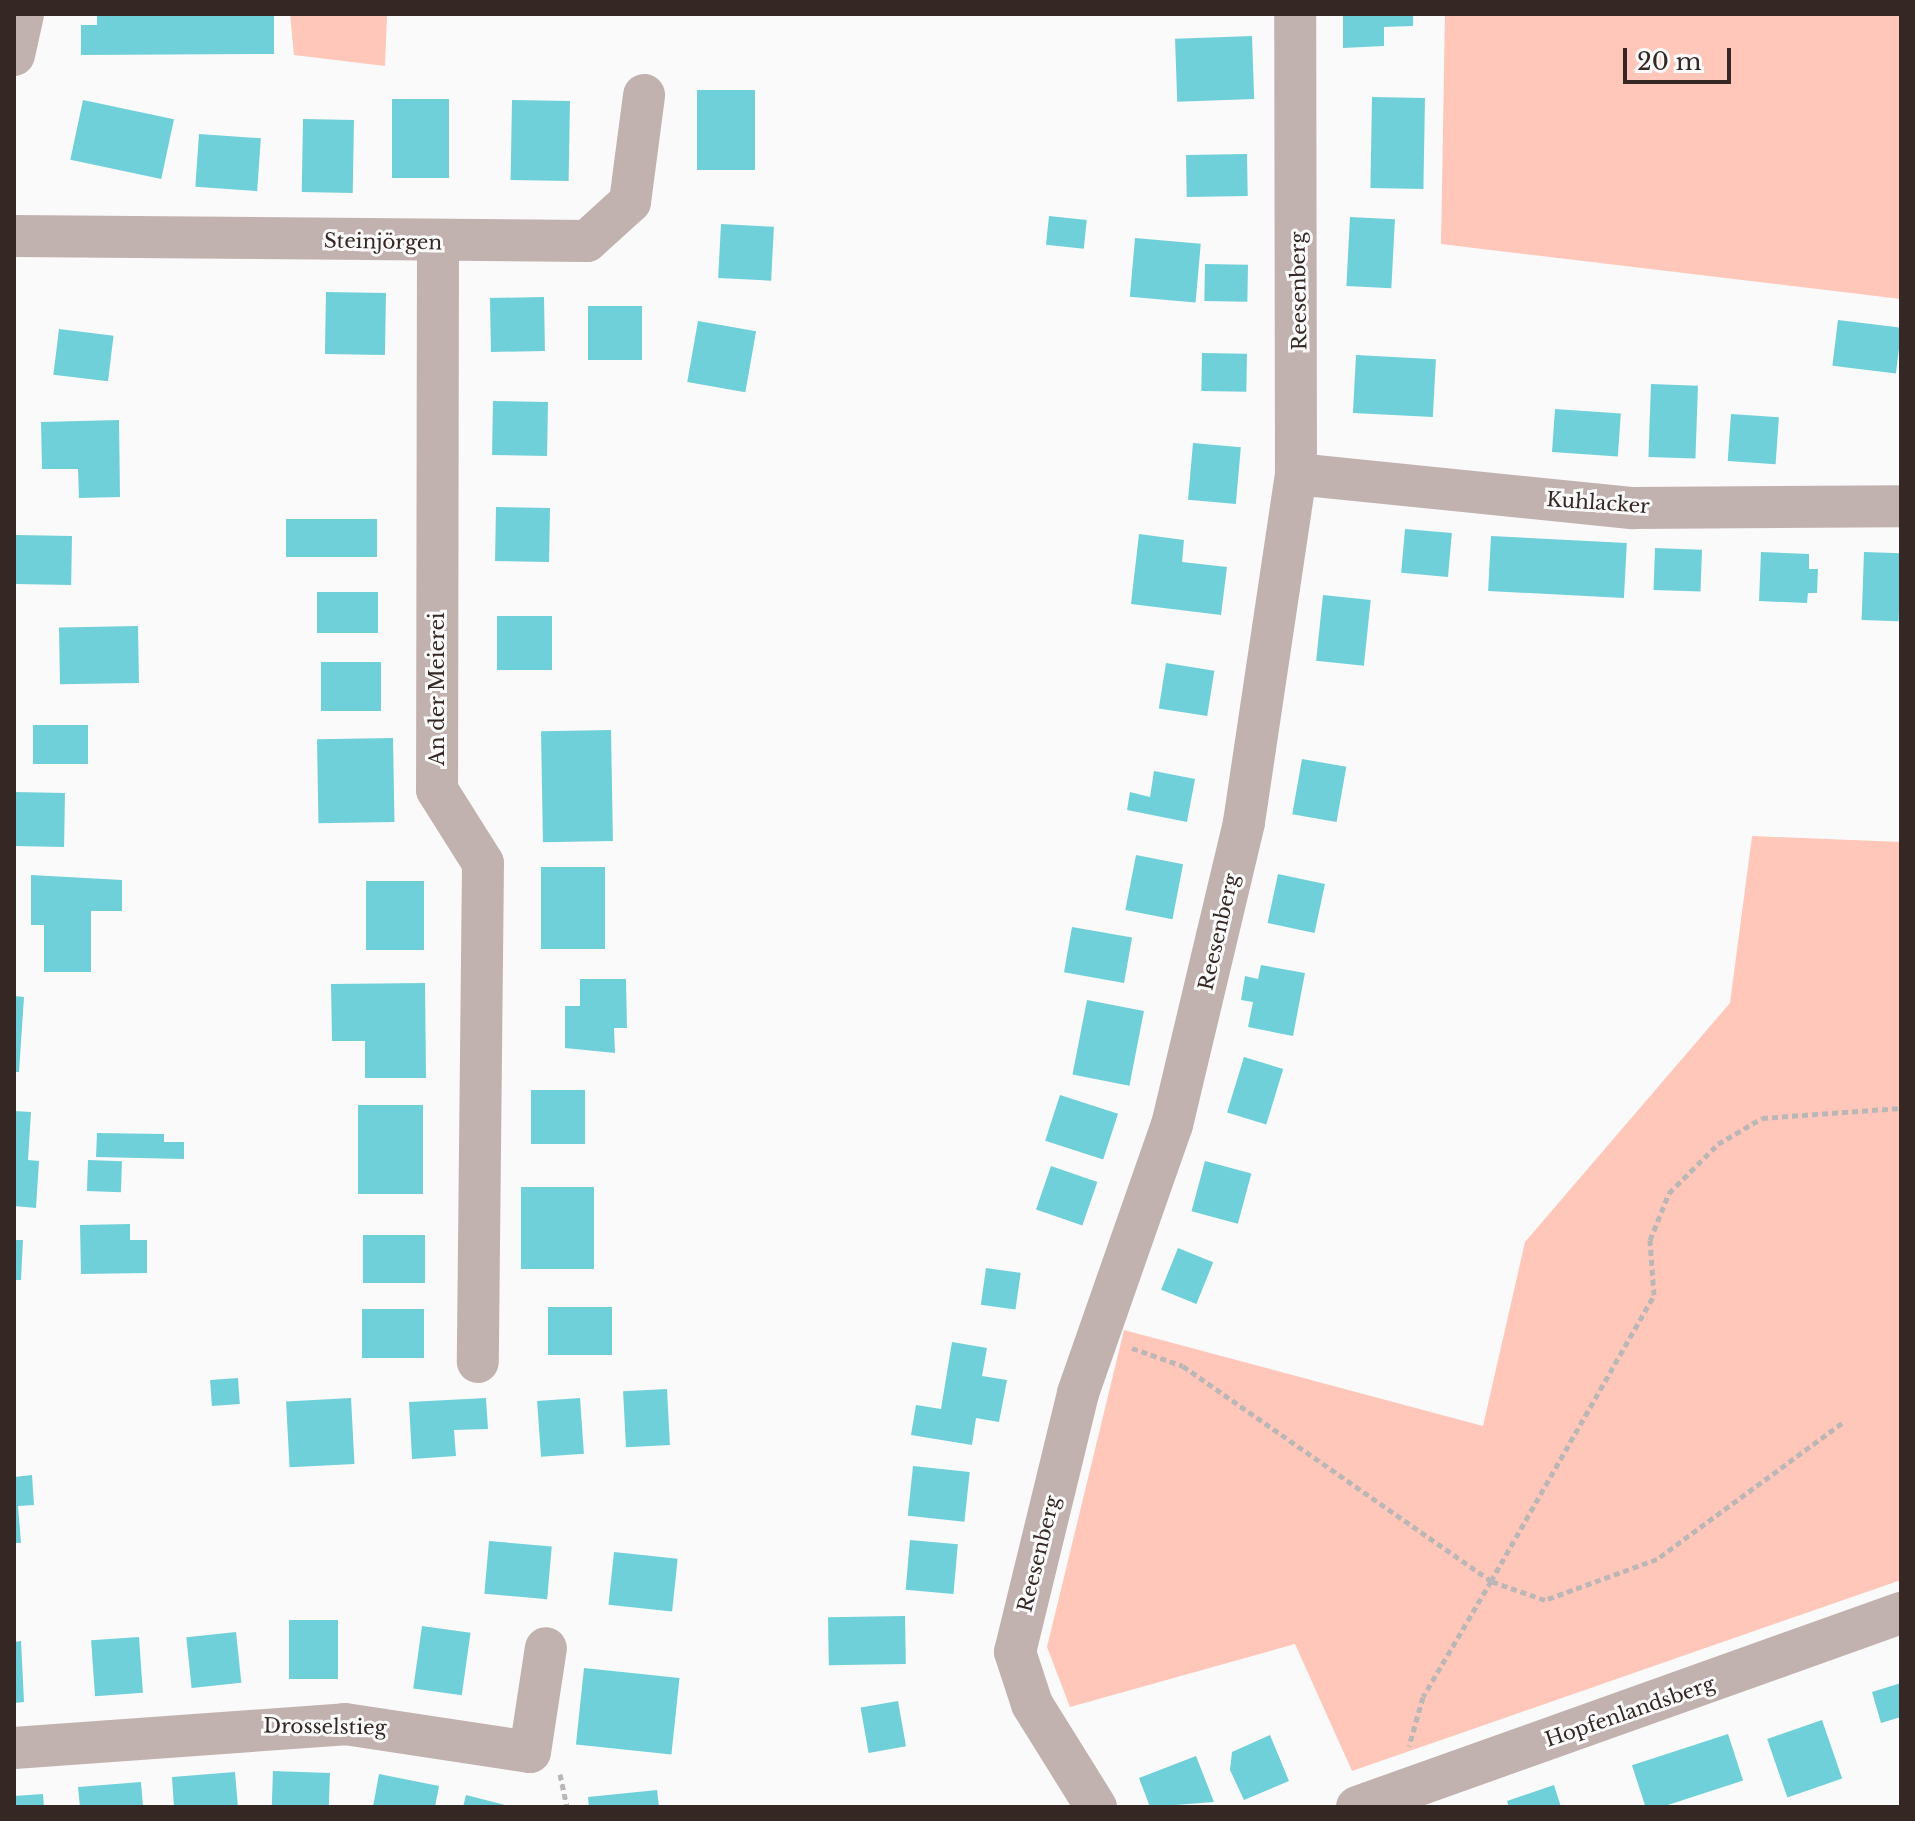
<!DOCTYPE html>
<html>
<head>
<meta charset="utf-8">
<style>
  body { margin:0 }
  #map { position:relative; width:1915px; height:1821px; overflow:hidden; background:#fafafa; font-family:"Libre Baskerville",serif }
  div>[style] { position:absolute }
  .green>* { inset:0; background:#ffc7ba }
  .building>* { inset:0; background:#70d0d9; transform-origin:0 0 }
  .path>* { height:5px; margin-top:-2.5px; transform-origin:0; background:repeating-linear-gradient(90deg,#bbb7b6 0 6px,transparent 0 10px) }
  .minor>* { height:42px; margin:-21px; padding:0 21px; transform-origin:21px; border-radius:21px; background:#c2b2af }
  span { translate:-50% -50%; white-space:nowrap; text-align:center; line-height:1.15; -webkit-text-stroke:6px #fafafa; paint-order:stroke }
  .street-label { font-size:20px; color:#342724 }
  .frame { position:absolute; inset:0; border:16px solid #342724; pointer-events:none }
  .scale { position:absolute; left:1623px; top:48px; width:108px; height:36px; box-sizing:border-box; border:4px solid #342724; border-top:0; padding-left:10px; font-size:24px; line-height:28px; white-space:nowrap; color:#342724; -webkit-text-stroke:6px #fafafa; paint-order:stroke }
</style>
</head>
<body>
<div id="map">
  <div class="green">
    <div style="clip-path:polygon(290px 14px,387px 14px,385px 66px,294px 55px)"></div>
    <div style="clip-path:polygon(1445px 14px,1901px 14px,1901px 299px,1441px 244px)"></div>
    <div style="clip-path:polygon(1752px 836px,1901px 842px,1901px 1580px,1352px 1771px,1295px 1644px,1070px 1707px,1047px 1647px,1124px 1330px,1483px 1426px,1525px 1242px,1730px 1003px)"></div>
  </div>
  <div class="building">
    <div style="clip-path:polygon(97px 14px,274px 14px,274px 54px,81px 55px,81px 25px,97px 25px)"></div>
    <div style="clip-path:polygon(1343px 14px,1413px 14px,1413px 26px,1384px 27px,1384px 46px,1343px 48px)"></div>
    <div style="left:1252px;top:36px;width:63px;height:77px;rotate:88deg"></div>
    <div style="left:697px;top:90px;width:58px;height:80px"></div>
    <div style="left:1372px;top:97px;width:53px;height:91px;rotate:1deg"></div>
    <div style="left:392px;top:99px;width:57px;height:79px"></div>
    <div style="left:83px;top:100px;width:93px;height:61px;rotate:12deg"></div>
    <div style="left:512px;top:100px;width:58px;height:80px;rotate:1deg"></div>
    <div style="left:303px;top:119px;width:51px;height:73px;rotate:1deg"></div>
    <div style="left:199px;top:134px;width:62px;height:53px;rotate:4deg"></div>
    <div style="left:1247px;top:154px;width:42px;height:61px;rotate:89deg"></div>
    <div style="left:1049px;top:216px;width:38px;height:29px;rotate:6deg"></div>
    <div style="left:1350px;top:217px;width:45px;height:69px;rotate:3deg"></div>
    <div style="left:721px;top:224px;width:53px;height:54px;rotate:3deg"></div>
    <div style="left:1135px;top:238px;width:66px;height:59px;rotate:5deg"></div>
    <div style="left:1205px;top:264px;width:43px;height:37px;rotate:1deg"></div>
    <div style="left:326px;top:292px;width:60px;height:62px;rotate:1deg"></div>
    <div style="left:544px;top:297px;width:54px;height:54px;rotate:89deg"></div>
    <div style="left:588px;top:306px;width:54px;height:54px"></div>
    <div style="left:1838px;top:320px;width:64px;height:46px;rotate:7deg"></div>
    <div style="left:698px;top:321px;width:59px;height:62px;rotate:10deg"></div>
    <div style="left:59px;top:329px;width:55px;height:46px;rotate:7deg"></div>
    <div style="left:1202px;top:353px;width:45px;height:38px;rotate:1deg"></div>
    <div style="left:1356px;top:355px;width:80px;height:58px;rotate:3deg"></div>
    <div style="left:1651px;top:384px;width:47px;height:73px;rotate:2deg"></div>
    <div style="left:493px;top:401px;width:55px;height:54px;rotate:1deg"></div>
    <div style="left:1555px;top:409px;width:66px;height:43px;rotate:4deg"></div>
    <div style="left:1731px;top:414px;width:48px;height:47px;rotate:4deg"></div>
    <div style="clip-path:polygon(119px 420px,120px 497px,79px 498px,78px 469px,42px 469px,41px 422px)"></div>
    <div style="left:1193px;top:443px;width:48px;height:57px;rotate:5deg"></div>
    <div style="left:496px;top:507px;width:54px;height:54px;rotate:1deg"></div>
    <div style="left:377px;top:519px;width:38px;height:91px;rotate:90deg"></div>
    <div style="left:1405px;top:529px;width:47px;height:44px;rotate:5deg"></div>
    <div style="clip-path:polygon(1139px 534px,1184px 540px,1182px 562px,1227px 567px,1221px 615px,1131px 604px)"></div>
    <div style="left:16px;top:535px;width:56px;height:49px;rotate:1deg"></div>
    <div style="left:1491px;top:536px;width:136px;height:55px;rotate:3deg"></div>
    <div style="left:1655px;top:548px;width:47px;height:42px;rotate:2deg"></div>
    <div style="clip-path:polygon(1761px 552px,1809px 554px,1809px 569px,1818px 569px,1817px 593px,1808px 593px,1807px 603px,1759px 601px)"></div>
    <div style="left:1864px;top:552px;width:37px;height:68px;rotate:2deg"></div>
    <div style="left:317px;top:592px;width:61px;height:41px"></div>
    <div style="left:1323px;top:595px;width:48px;height:66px;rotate:6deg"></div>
    <div style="left:497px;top:616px;width:55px;height:54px"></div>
    <div style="left:138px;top:626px;width:57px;height:79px;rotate:89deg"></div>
    <div style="left:321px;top:662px;width:60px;height:49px"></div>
    <div style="left:1166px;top:663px;width:49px;height:46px;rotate:9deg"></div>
    <div style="left:33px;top:725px;width:55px;height:39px"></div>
    <div style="left:611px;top:730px;width:111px;height:70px;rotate:89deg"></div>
    <div style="left:393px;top:738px;width:84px;height:76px;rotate:89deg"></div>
    <div style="left:1302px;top:759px;width:45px;height:56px;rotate:10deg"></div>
    <div style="clip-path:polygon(1154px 771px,1195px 779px,1187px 822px,1127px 810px,1130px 792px,1150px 797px)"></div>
    <div style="left:65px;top:793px;width:54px;height:51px;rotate:91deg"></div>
    <div style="left:1136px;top:855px;width:48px;height:56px;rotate:11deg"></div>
    <div style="left:541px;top:867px;width:64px;height:82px"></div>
    <div style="left:1278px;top:874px;width:48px;height:50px;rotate:12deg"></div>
    <div style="clip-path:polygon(31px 875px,122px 880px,122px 911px,91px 911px,91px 972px,44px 972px,44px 925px,31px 925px)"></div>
    <div style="left:424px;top:881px;width:69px;height:58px;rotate:90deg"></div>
    <div style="left:1072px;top:927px;width:61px;height:46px;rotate:10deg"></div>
    <div style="clip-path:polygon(1261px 965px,1305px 973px,1293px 1036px,1248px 1027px,1253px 1002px,1241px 1000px,1245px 976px,1258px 979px)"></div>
    <div style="clip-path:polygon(580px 979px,626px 979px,627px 1028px,614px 1028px,615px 1053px,565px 1048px,565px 1006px,580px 1006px)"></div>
    <div style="clip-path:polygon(425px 983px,426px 1078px,365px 1078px,365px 1041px,332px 1041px,331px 984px)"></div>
    <div style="clip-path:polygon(14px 996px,24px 997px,19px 1072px,14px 1072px)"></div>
    <div style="left:1087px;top:1000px;width:58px;height:76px;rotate:11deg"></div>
    <div style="left:1244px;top:1057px;width:41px;height:58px;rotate:17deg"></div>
    <div style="left:531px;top:1090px;width:54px;height:54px"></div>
    <div style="left:1060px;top:1095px;width:61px;height:48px;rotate:18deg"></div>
    <div style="left:358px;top:1105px;width:65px;height:89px"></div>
    <div style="clip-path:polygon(14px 1111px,31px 1112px,28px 1160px,39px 1161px,36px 1208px,14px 1206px)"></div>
    <div style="clip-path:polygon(97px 1133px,164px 1134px,164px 1142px,184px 1142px,184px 1159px,96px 1157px)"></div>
    <div style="left:88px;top:1160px;width:34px;height:31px;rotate:2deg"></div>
    <div style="left:1205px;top:1161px;width:48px;height:52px;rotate:15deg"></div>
    <div style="left:1051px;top:1166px;width:49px;height:46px;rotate:19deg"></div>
    <div style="left:521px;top:1187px;width:73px;height:82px"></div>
    <div style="clip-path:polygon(130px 1224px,130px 1240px,147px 1240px,147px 1273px,81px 1274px,80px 1225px)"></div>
    <div style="left:363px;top:1235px;width:62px;height:48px"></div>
    <div style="clip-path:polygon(14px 1240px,23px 1240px,21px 1280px,14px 1280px)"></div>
    <div style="left:1178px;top:1248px;width:38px;height:45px;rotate:22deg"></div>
    <div style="left:986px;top:1268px;width:35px;height:37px;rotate:8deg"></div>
    <div style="left:548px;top:1307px;width:64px;height:48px"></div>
    <div style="left:362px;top:1309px;width:62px;height:49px"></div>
    <div style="clip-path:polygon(952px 1342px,987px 1348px,982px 1376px,1007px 1380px,999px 1422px,976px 1418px,972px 1445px,911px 1435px,916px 1405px,941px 1409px)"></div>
    <div style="left:238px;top:1378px;width:26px;height:28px;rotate:86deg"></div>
    <div style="left:667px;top:1389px;width:56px;height:44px;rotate:87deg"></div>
    <div style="left:351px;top:1398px;width:66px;height:65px;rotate:87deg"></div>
    <div style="clip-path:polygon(486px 1398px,488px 1429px,454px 1430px,456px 1456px,412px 1459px,409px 1402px)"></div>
    <div style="left:580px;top:1398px;width:56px;height:43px;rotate:86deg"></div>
    <div style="left:913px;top:1466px;width:57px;height:50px;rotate:6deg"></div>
    <div style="clip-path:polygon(32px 1475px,34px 1505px,18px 1506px,21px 1543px,14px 1543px,14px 1477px)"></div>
    <div style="left:910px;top:1540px;width:48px;height:50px;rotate:5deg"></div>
    <div style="left:489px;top:1541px;width:63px;height:53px;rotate:5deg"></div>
    <div style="left:614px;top:1552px;width:64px;height:53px;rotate:6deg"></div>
    <div style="left:905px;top:1616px;width:48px;height:77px;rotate:89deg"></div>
    <div style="left:289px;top:1620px;width:49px;height:59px"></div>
    <div style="left:422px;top:1626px;width:49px;height:63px;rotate:8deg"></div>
    <div style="left:236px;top:1632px;width:51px;height:50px;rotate:84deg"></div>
    <div style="left:139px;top:1637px;width:56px;height:48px;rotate:86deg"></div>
    <div style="clip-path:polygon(21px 1641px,24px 1702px,14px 1703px,14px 1642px)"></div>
    <div style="left:584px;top:1668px;width:96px;height:77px;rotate:6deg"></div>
    <div style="clip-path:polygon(1901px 1683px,1901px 1717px,1881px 1723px,1872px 1692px)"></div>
    <div style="left:898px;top:1701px;width:46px;height:38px;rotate:80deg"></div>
    <div style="left:1822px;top:1720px;width:62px;height:58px;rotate:71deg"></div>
    <div style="left:1728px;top:1734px;width:49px;height:101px;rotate:72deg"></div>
    <div style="clip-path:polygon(1270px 1735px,1289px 1781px,1244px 1800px,1230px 1770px,1232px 1752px)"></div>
    <div style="clip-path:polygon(1196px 1756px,1214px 1802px,1150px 1807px,1139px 1778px)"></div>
    <div style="left:273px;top:1771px;width:57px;height:36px;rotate:2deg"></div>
    <div style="clip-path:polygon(235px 1772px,238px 1807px,174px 1807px,172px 1777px)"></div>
    <div style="clip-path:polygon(379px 1774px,439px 1786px,435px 1807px,373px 1807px)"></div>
    <div style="clip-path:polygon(141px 1782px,143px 1807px,80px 1807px,78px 1787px)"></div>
    <div style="clip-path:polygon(1554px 1785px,1561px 1807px,1509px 1807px,1507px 1801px)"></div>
    <div style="clip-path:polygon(657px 1790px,659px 1807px,589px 1807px,588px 1797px)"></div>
    <div style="clip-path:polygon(43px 1794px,44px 1807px,14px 1807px,14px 1796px)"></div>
    <div style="clip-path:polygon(466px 1795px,509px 1806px,509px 1807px,463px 1807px)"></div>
  </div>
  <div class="path">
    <div style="left:1132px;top:1348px;width:54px;rotate:19.4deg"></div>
    <div style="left:1183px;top:1366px;width:376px;rotate:34.9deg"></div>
    <div style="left:1491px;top:1581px;width:134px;rotate:120.4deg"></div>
    <div style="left:1423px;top:1697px;width:51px;rotate:105.9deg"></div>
    <div style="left:1842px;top:1423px;width:230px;rotate:143.7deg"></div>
    <div style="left:1657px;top:1559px;width:119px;rotate:159.9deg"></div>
    <div style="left:1545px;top:1600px;width:57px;rotate:-160.6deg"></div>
    <div style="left:1491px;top:1581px;width:329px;rotate:-60.3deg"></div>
    <div style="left:1654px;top:1295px;width:55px;rotate:-94.2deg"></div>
    <div style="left:1650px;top:1240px;width:51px;rotate:-68deg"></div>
    <div style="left:1669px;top:1193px;width:69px;rotate:-45deg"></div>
    <div style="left:1718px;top:1144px;width:51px;rotate:-30.6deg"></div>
    <div style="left:1762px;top:1118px;width:139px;rotate:-4.1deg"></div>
    <div style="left:560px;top:1774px;width:34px;rotate:78deg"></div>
  </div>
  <div class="minor">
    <div style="left:14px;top:55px;width:42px;rotate:-77.6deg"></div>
    <div style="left:14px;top:236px;width:573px;rotate:0.5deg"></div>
    <div style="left:587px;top:241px;width:58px;rotate:-42.2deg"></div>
    <div style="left:630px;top:202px;width:108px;rotate:-82.5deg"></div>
    <div style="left:438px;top:243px;width:547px;rotate:90.1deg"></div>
    <div style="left:437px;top:790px;width:86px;rotate:57.8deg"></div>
    <div style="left:483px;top:863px;width:499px;rotate:90.6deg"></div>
    <div style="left:1296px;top:474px;width:339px;rotate:5.8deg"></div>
    <div style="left:1633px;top:508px;width:268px;rotate:-0.4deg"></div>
    <div style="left:14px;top:1748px;width:332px;rotate:-4.1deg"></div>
    <div style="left:345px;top:1724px;width:187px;rotate:8.6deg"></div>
    <div style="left:530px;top:1752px;width:105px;rotate:-81.3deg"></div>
    <div style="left:1096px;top:1807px;width:121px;rotate:-121.9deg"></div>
    <div style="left:1032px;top:1704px;width:55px;rotate:-108.1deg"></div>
    <div style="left:1015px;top:1652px;width:267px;rotate:-76.3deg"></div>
    <div style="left:1078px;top:1393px;width:284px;rotate:-70.7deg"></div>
    <div style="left:1172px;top:1125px;width:311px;rotate:-76.6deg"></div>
    <div style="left:1244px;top:822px;width:352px;rotate:-81.5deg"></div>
    <div style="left:1296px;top:474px;width:460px;rotate:-90.1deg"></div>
    <div style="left:1357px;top:1807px;width:578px;rotate:-19.63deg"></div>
  </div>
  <div class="street-label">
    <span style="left:383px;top:242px;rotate:1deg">Steinjörgen</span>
    <span style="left:1299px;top:291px;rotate:-91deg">Reesenberg</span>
    <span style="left:1598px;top:503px;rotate:4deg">Kuhlacker</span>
    <span style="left:437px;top:689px;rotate:-90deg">An der Meierei</span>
    <span style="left:1219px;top:932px;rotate:-77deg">Reesenberg</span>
    <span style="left:1039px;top:1554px;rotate:-76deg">Reesenberg</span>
    <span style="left:1630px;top:1712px;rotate:-19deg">Hopfenlandsberg</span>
    <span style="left:325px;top:1727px;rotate:1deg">Drosselstieg</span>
  </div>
  <div class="frame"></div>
  <div class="scale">20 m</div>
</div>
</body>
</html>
